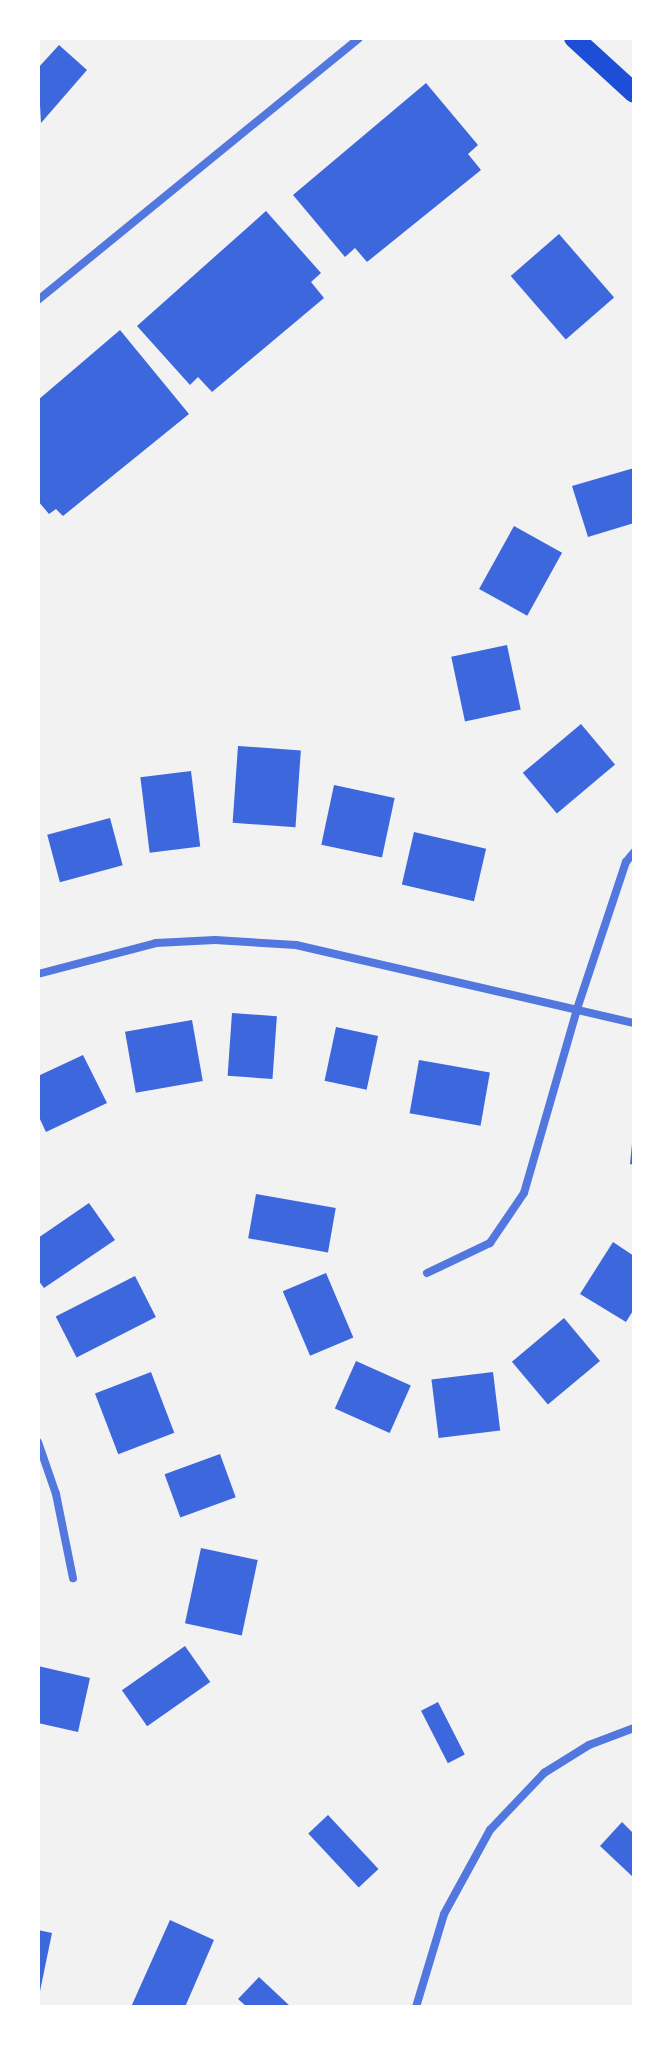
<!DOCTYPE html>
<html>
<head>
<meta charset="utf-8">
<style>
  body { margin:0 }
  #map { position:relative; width:672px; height:2045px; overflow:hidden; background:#f2f2f2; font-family:Manrope,sans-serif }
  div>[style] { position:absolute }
  .building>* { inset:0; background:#3d67dc; transform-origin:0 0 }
  .minor>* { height:8px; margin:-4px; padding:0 4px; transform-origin:4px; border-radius:4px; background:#5277de }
  .primary>* { height:20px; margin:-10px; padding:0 10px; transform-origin:10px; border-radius:10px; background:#1d4ed8 }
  span { translate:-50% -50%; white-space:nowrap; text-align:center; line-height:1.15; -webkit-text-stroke:8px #fff; paint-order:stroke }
  .frame { position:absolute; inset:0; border:40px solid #fff; pointer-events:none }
</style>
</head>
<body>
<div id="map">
  <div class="building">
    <div style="clip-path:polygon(59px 45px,87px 70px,41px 123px,38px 68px)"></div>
    <div style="clip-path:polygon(426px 83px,478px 145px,468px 154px,481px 170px,367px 262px,355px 248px,345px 257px,293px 195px)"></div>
    <div style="clip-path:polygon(266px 211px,321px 273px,311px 282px,324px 298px,212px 392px,198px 377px,190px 385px,137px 326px)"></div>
    <div style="left:559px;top:234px;width:84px;height:64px;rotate:49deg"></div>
    <div style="clip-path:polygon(120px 330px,189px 414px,63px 516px,56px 509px,49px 514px,38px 501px,38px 400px)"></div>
    <div style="clip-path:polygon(634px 468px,634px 523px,588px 537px,572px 486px)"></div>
    <div style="left:514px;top:526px;width:55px;height:72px;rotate:29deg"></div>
    <div style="left:507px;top:645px;width:66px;height:57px;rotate:78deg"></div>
    <div style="left:581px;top:724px;width:53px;height:76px;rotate:50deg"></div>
    <div style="left:238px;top:746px;width:63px;height:77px;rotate:4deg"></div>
    <div style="left:191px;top:771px;width:76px;height:51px;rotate:83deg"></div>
    <div style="left:334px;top:785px;width:62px;height:61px;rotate:12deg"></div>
    <div style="left:110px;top:818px;width:49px;height:65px;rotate:75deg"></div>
    <div style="left:414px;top:832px;width:74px;height:54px;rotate:13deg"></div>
    <div style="left:232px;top:1013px;width:45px;height:63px;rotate:4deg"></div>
    <div style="left:192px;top:1020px;width:62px;height:68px;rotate:80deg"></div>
    <div style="left:336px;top:1027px;width:43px;height:55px;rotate:12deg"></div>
    <div style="clip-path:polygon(83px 1055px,107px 1103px,46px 1132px,38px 1115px,38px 1076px)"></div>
    <div style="left:419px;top:1060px;width:72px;height:54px;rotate:10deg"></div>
    <div style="clip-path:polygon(632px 1144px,634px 1145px,634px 1165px,630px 1164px)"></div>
    <div style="left:256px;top:1194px;width:81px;height:45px;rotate:10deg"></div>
    <div style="clip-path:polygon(89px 1203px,115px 1240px,44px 1288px,38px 1280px,38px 1238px)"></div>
    <div style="clip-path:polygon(613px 1242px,634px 1256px,634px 1309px,626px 1322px,580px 1294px)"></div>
    <div style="left:326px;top:1273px;width:70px;height:47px;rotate:67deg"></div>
    <div style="left:135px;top:1276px;width:46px;height:89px;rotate:63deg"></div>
    <div style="left:564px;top:1318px;width:56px;height:68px;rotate:50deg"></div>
    <div style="left:356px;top:1361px;width:60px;height:52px;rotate:24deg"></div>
    <div style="left:151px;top:1372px;width:65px;height:60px;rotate:69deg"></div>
    <div style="left:493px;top:1372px;width:59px;height:62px;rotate:83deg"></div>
    <div style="left:220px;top:1454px;width:46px;height:59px;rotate:70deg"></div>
    <div style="left:201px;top:1548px;width:58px;height:77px;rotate:12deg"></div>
    <div style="left:185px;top:1646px;width:44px;height:77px;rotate:55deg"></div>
    <div style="clip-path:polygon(38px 1666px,90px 1678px,78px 1732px,38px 1723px)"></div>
    <div style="left:438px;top:1702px;width:59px;height:19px;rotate:63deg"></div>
    <div style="left:328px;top:1815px;width:74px;height:27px;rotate:47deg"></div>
    <div style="clip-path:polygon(622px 1822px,634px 1834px,634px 1878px,600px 1846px)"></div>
    <div style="clip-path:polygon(170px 1920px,214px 1940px,185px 2007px,131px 2007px)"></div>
    <div style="clip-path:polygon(38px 1930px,52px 1933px,39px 1996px,38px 1996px)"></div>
    <div style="clip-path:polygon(259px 1977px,291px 2007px,247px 2007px,238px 1999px)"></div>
  </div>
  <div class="minor">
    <div style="left:38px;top:300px;width:414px;rotate:-39.2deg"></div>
    <div style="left:38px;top:974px;width:122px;rotate:-14.7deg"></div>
    <div style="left:156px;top:943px;width:59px;rotate:-2.9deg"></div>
    <div style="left:215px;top:940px;width:81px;rotate:3.5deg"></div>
    <div style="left:296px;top:945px;width:347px;rotate:13deg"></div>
    <div style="left:427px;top:1273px;width:70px;rotate:-25.5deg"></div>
    <div style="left:490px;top:1243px;width:60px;rotate:-55.8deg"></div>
    <div style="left:524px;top:1193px;width:191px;rotate:-73.9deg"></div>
    <div style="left:577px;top:1009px;width:155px;rotate:-71.6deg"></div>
    <div style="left:626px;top:862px;width:13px;rotate:-51deg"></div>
    <div style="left:38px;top:1442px;width:55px;rotate:70.9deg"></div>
    <div style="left:56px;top:1494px;width:86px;rotate:78.6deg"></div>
    <div style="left:416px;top:2007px;width:97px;rotate:-73.2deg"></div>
    <div style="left:444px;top:1914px;width:96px;rotate:-61.3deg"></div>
    <div style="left:490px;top:1830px;width:79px;rotate:-46.5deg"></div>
    <div style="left:544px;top:1773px;width:53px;rotate:-31.9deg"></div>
    <div style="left:589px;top:1745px;width:48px;rotate:-20.7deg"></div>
  </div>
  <div class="primary">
    <div style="left:574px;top:38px;width:81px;rotate:42.5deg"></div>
  </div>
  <div class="frame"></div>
</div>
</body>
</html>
